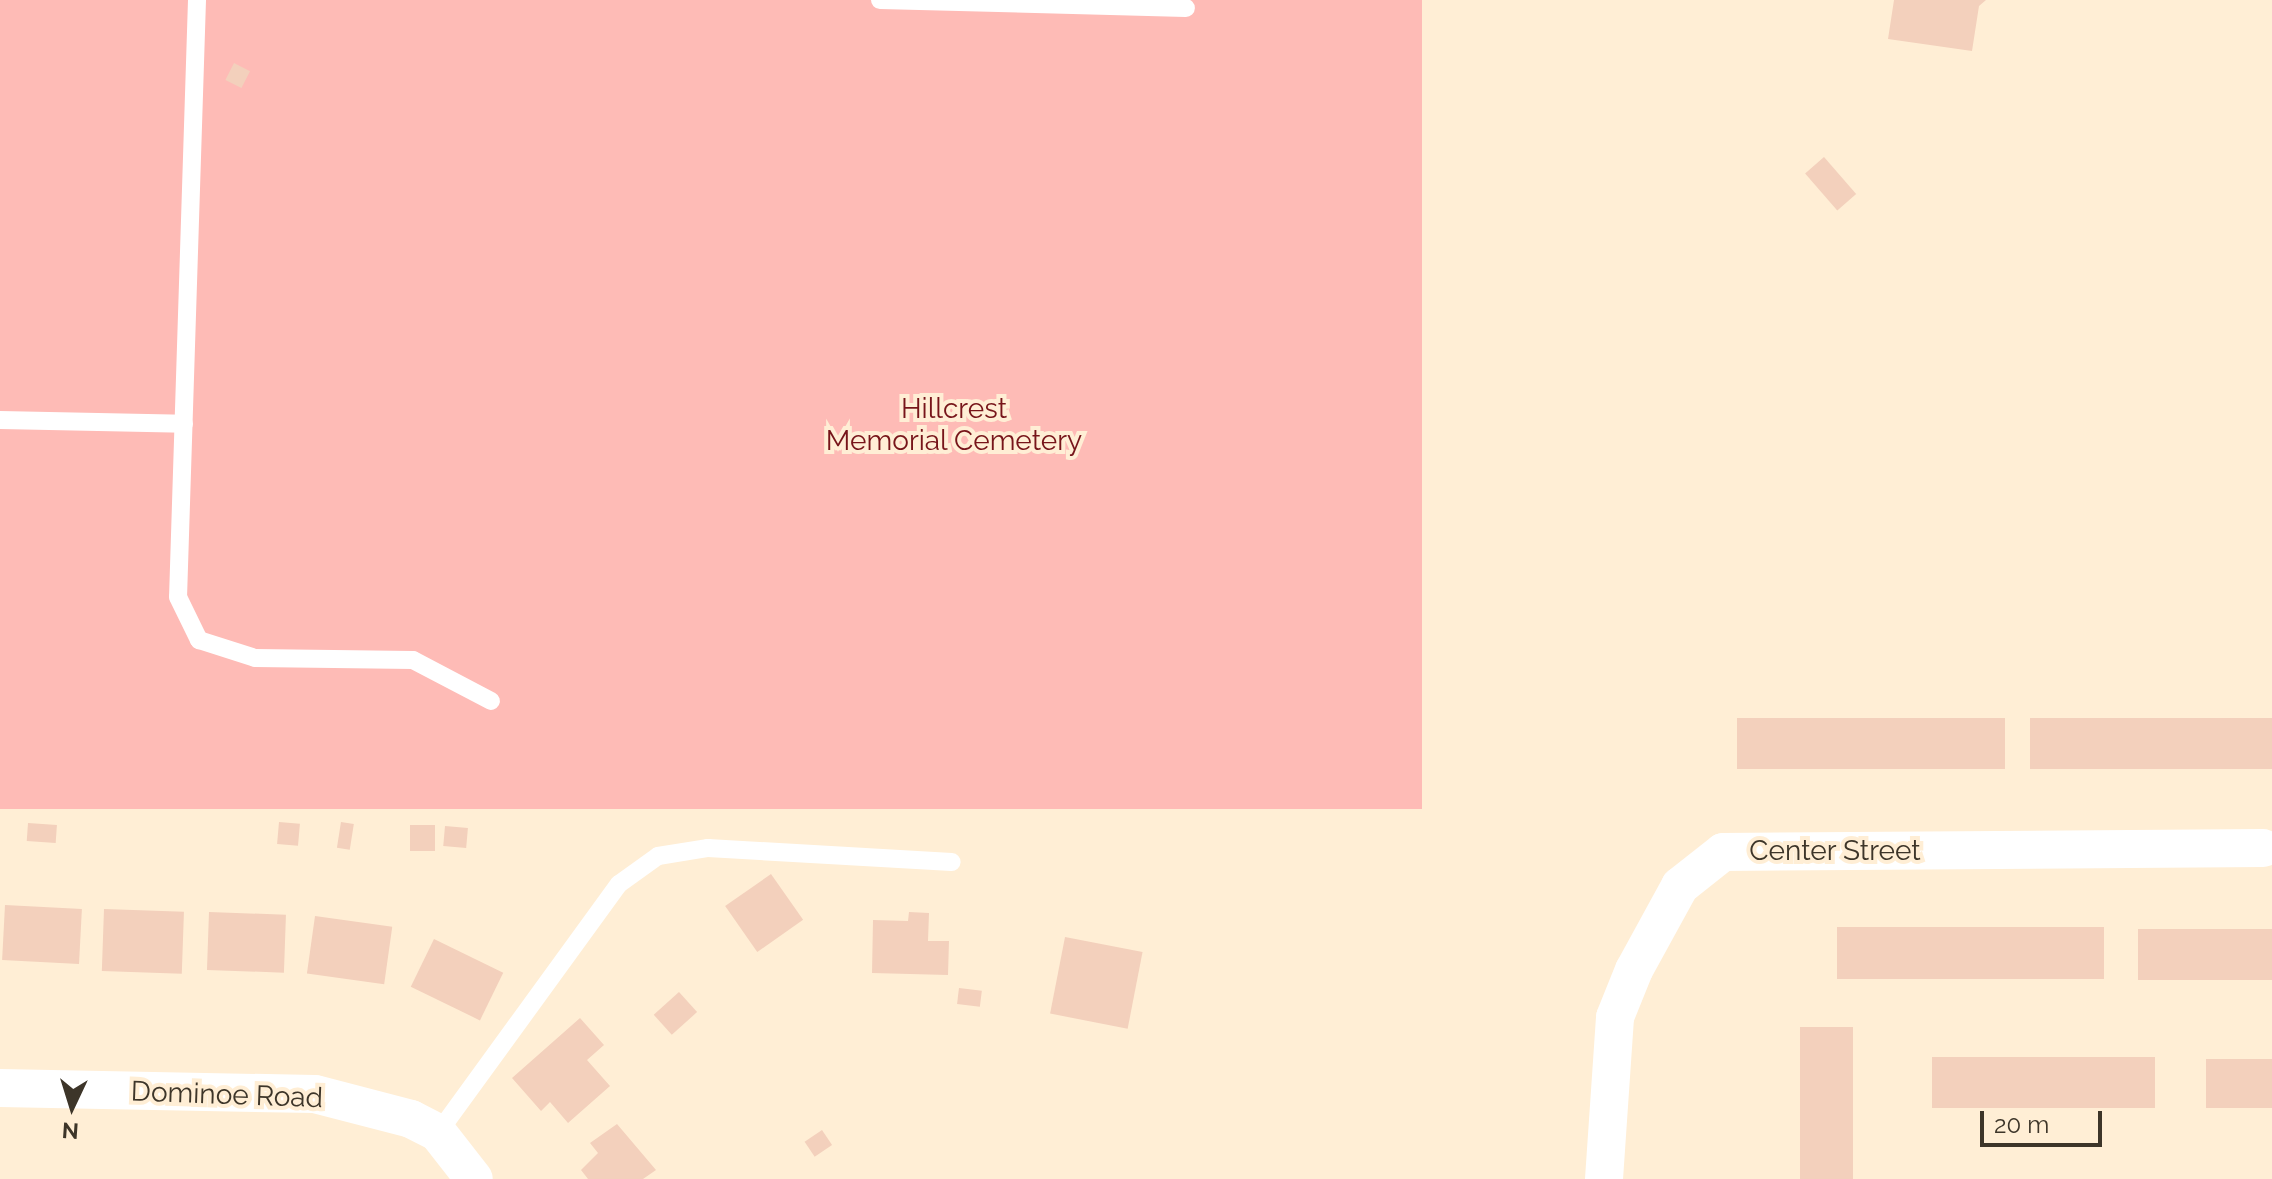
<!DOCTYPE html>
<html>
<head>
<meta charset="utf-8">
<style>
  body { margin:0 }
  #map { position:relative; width:2272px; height:1179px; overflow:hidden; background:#ffeed5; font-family:Raleway,sans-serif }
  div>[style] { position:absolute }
  .green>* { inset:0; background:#febbb6; transform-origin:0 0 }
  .building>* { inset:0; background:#f3d0bc; transform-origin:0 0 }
  .service>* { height:18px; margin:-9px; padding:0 9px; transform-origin:9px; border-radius:9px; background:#fff }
  .minor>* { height:38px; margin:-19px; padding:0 19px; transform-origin:19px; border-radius:19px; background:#fff }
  span { translate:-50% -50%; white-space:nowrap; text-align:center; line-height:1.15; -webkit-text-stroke:8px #ffeed5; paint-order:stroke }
  .park-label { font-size:28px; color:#77151a }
  .street-label { font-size:28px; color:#3d3529 }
  .north { position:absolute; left:32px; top:1067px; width:80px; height:80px; -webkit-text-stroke:6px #ffeed5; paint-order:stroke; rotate:184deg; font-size:22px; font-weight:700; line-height:32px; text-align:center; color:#3d3529 }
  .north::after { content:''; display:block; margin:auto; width:28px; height:36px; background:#3d3529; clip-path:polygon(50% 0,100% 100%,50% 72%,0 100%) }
  .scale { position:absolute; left:1980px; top:1111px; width:122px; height:36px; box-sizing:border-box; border:4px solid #3d3529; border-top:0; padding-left:10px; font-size:24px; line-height:28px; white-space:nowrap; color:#3d3529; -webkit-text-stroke:6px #ffeed5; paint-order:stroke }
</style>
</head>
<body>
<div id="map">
  <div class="green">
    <div style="left:0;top:0;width:1422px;height:809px"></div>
  </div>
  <div class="building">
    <div style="clip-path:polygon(1894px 0,1986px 0,1979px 6px,1972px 51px,1888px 39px)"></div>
    <div style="left:234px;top:63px;width:18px;height:19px;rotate:27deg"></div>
    <div style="left:1824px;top:157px;width:49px;height:25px;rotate:49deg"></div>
    <div style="left:1737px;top:718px;width:268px;height:51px"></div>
    <div style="left:2030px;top:718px;width:242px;height:51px"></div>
    <div style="left:279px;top:822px;width:21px;height:22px;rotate:5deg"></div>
    <div style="left:341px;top:822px;width:13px;height:26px;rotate:9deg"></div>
    <div style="left:28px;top:823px;width:29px;height:18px;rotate:4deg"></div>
    <div style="left:410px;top:825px;width:25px;height:26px"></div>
    <div style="left:445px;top:826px;width:23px;height:20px;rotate:5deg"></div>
    <div style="left:771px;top:874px;width:56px;height:56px;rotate:55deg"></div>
    <div style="left:5px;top:905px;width:77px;height:55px;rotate:3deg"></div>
    <div style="left:104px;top:909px;width:80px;height:62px;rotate:2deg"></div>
    <div style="left:209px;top:912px;width:77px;height:58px;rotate:2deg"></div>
    <div style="clip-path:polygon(909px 912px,929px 913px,928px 941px,949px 941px,948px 975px,872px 973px,873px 920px,908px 921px)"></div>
    <div style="left:315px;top:916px;width:78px;height:58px;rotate:8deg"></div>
    <div style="left:1837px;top:927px;width:267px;height:52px"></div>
    <div style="left:2138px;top:929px;width:134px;height:51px"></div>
    <div style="left:1065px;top:937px;width:79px;height:78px;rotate:11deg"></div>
    <div style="left:434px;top:939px;width:77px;height:53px;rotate:26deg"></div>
    <div style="left:959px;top:988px;width:23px;height:16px;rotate:7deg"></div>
    <div style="left:679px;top:992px;width:27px;height:34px;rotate:48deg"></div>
    <div style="clip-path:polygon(580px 1018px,604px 1045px,587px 1060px,610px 1086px,568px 1123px,550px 1102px,541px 1111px,512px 1078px)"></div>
    <div style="left:1800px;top:1027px;width:53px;height:152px"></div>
    <div style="left:1932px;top:1057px;width:223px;height:51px"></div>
    <div style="left:2206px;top:1059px;width:66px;height:49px"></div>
    <div style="clip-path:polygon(617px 1124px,656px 1170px,643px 1179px,588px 1179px,581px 1170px,598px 1153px,590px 1143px)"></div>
    <div style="left:822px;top:1130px;width:18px;height:21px;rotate:56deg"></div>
  </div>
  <div class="service">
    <div style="left:197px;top:0;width:597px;rotate:91.82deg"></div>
    <div style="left:178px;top:597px;width:48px;rotate:64deg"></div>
    <div style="left:199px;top:640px;width:59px;rotate:17.8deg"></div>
    <div style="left:255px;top:658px;width:158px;rotate:0.7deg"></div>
    <div style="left:413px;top:660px;width:88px;rotate:27.7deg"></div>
    <div style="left:880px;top:0;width:306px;rotate:1.5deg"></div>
    <div style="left:0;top:420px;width:184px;rotate:1.2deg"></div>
    <div style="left:438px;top:1133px;width:308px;rotate:-54deg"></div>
    <div style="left:619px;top:884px;width:48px;rotate:-35.7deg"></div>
    <div style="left:658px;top:856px;width:51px;rotate:-9.1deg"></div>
    <div style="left:708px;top:848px;width:244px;rotate:3.3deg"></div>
  </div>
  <div class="minor">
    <div style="left:0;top:1088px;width:315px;rotate:1.1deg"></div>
    <div style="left:315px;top:1094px;width:99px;rotate:14.6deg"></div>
    <div style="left:411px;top:1119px;width:30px;rotate:27deg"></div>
    <div style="left:438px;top:1133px;width:58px;rotate:52deg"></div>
    <div style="left:1604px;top:1179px;width:162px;rotate:-86.1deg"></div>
    <div style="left:1615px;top:1017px;width:51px;rotate:-68deg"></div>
    <div style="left:1634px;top:970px;width:96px;rotate:-61.3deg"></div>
    <div style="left:1680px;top:886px;width:55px;rotate:-38.3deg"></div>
    <div style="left:1723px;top:852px;width:540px;rotate:-0.42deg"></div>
  </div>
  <div class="park-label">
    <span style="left:954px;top:425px">Hillcrest<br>Memorial Cemetery</span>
  </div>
  <div class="street-label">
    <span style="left:1835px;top:851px">Center Street</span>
    <span style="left:227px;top:1095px;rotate:2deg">Dominoe Road</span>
  </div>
  <div class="north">N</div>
  <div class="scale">20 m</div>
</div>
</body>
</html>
